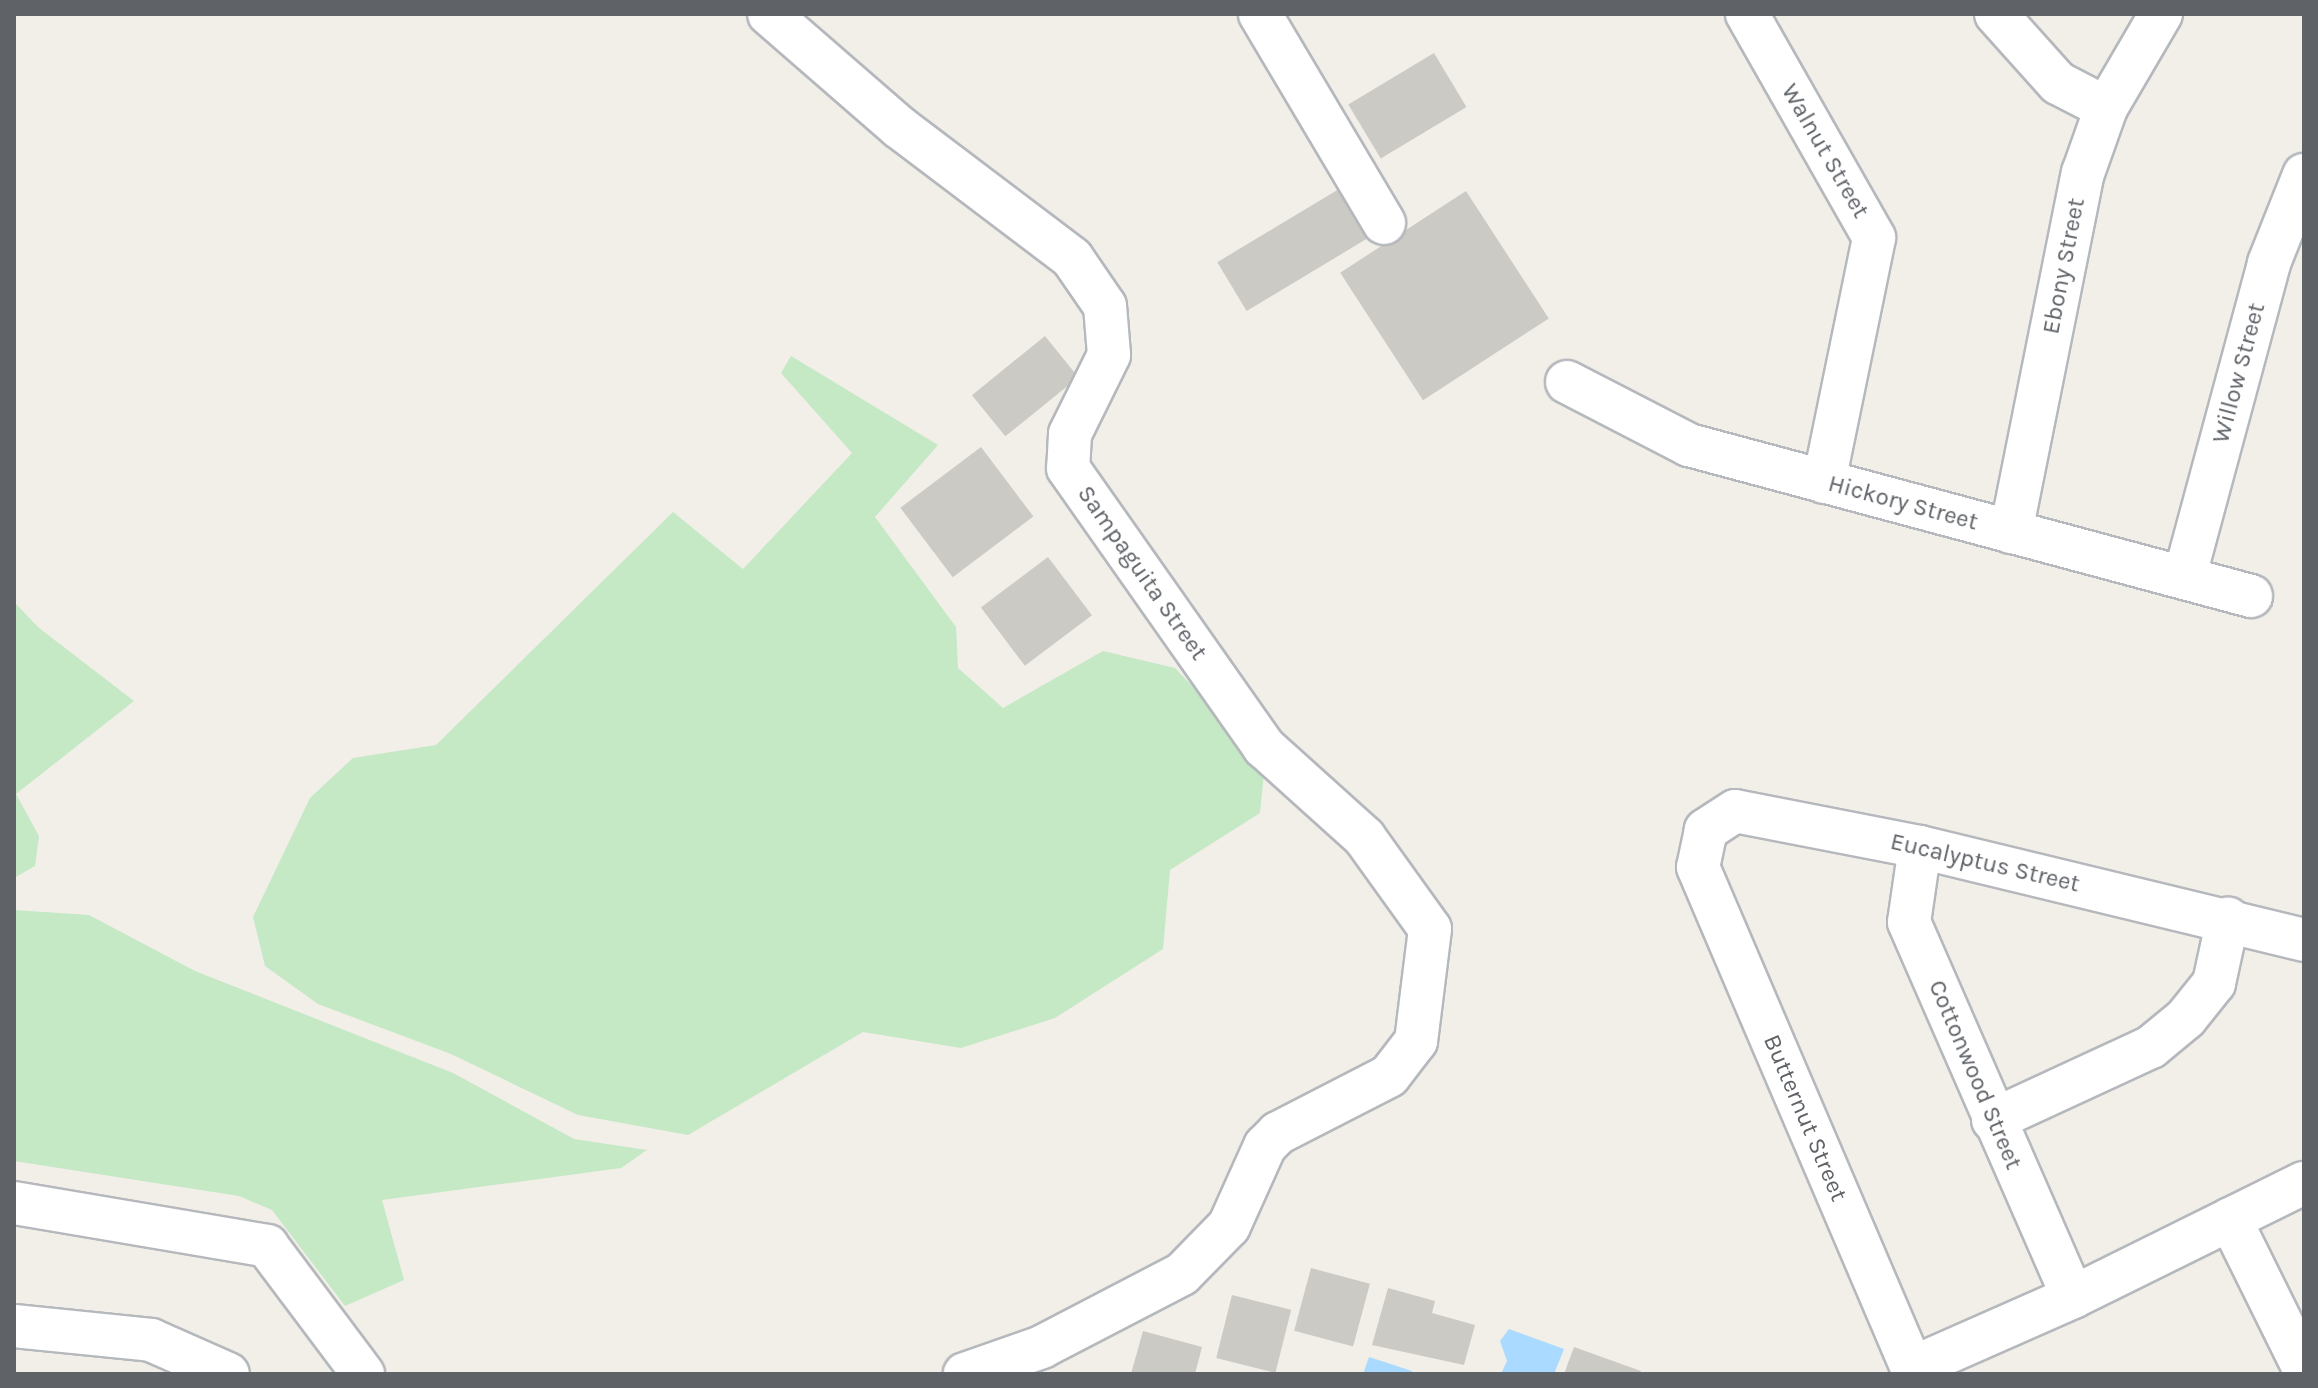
<!DOCTYPE html>
<html>
<head>
<meta charset="utf-8">
<style>
  body { margin:0 }
  #map { position:relative; width:2318px; height:1388px; overflow:hidden; background:#f1efe8; font-family:Karla,sans-serif }
  div>[style] { position:absolute }
  .green>* { inset:0; background:#c5e8c5 }
  .water>* { inset:0; background:#aadaff }
  .building>* { inset:0; background:#cccac5; transform-origin:0 0 }
  .roads { filter:drop-shadow(2px 0 #b5b8bc) drop-shadow(-2px 0 #b5b8bc) drop-shadow(0 2px #b5b8bc) drop-shadow(0 -2px #b5b8bc) }
  .minor>* { height:42px; margin:-21px; padding:0 21px; transform-origin:21px; border-radius:21px; background:#fff }
  span { translate:-50% -50%; white-space:nowrap; text-align:center; line-height:1.15; -webkit-text-stroke:7px #fff; paint-order:stroke }
  .street-label { font-size:24px; color:#5f6368 }
  .frame { position:absolute; inset:0; border:16px solid #5f6368; pointer-events:none }
</style>
</head>
<body>
<div id="map">
  <div class="green">
    <div style="clip-path:polygon(791px 356px,938px 445px,875px 517px,956px 627px,958px 668px,1003px 708px,1103px 651px,1175px 668px,1265px 763px,1260px 813px,1170px 870px,1163px 949px,1055px 1018px,961px 1048px,863px 1032px,688px 1135px,578px 1115px,451px 1054px,318px 1004px,265px 966px,253px 917px,310px 798px,353px 758px,436px 745px,673px 512px,743px 569px,852px 453px,781px 373px)"></div>
    <div style="clip-path:polygon(14px 602px,39px 628px,134px 701px,16px 794px,39px 836px,35px 866px,14px 878px)"></div>
    <div style="clip-path:polygon(14px 910px,89px 915px,195px 971px,453px 1073px,574px 1139px,647px 1150px,621px 1168px,382px 1200px,404px 1280px,345px 1306px,272px 1210px,239px 1196px,14px 1161px)"></div>
  </div>
  <div class="water">
    <div style="clip-path:polygon(1509px 1329px,1564px 1349px,1554px 1374px,1501px 1374px,1507px 1361px,1500px 1341px)"></div>
    <div style="clip-path:polygon(1369px 1357px,1412px 1371px,1411px 1374px,1363px 1374px)"></div>
  </div>
  <div class="building">
    <div style="left:1434px;top:53px;width:63px;height:100px;rotate:59deg"></div>
    <div style="left:1339px;top:189px;width:57px;height:142px;rotate:59deg"></div>
    <div style="left:1466px;top:191px;width:152px;height:150px;rotate:57deg"></div>
    <div style="left:1045px;top:336px;width:53px;height:94px;rotate:51deg"></div>
    <div style="left:981px;top:447px;width:87px;height:101px;rotate:53deg"></div>
    <div style="left:1048px;top:557px;width:73px;height:84px;rotate:53deg"></div>
    <div style="left:1311px;top:1268px;width:61px;height:65px;rotate:15deg"></div>
    <div style="clip-path:polygon(1388px 1288px,1435px 1301px,1432px 1313px,1475px 1325px,1464px 1365px,1372px 1345px)"></div>
    <div style="left:1232px;top:1295px;width:61px;height:65px;rotate:14deg"></div>
    <div style="clip-path:polygon(1143px 1331px,1202px 1347px,1195px 1374px,1131px 1374px)"></div>
    <div style="clip-path:polygon(1574px 1347px,1641px 1371px,1640px 1374px,1564px 1374px)"></div>
  </div>
  <div class="roads">
    <div class="minor">
      <div style="left:769px;top:14px;width:172px;rotate:41deg"></div>
      <div style="left:899px;top:127px;width:217px;rotate:37.1deg"></div>
      <div style="left:1072px;top:258px;width:58px;rotate:55.5deg"></div>
      <div style="left:1105px;top:306px;width:49px;rotate:85.3deg"></div>
      <div style="left:1109px;top:355px;width:88px;rotate:116.3deg"></div>
      <div style="left:1070px;top:434px;width:34px;rotate:93deg"></div>
      <div style="left:1068px;top:468px;width:341px;rotate:54.9deg"></div>
      <div style="left:1264px;top:747px;width:135px;rotate:42deg"></div>
      <div style="left:1364px;top:837px;width:113px;rotate:54.3deg"></div>
      <div style="left:1430px;top:929px;width:113px;rotate:97.1deg"></div>
      <div style="left:1416px;top:1041px;width:44px;rotate:127.6deg"></div>
      <div style="left:1389px;top:1076px;width:125px;rotate:152.8deg"></div>
      <div style="left:1278px;top:1133px;width:18px;rotate:135deg"></div>
      <div style="left:1265px;top:1146px;width:88px;rotate:114.2deg"></div>
      <div style="left:1229px;top:1226px;width:67px;rotate:134.4deg"></div>
      <div style="left:1182px;top:1274px;width:158px;rotate:152.5deg"></div>
      <div style="left:1042px;top:1347px;width:82px;rotate:160.7deg"></div>
      <div style="left:1260px;top:14px;width:243px;rotate:59.3deg"></div>
      <div style="left:1747px;top:14px;width:257px;rotate:60.4deg"></div>
      <div style="left:1874px;top:238px;width:249px;rotate:101.6deg"></div>
      <div style="left:1996px;top:14px;width:93px;rotate:48.1deg"></div>
      <div style="left:2058px;top:83px;width:54px;rotate:27.5deg"></div>
      <div style="left:1567px;top:382px;width:137px;rotate:27.3deg"></div>
      <div style="left:1689px;top:445px;width:582px;rotate:15.04deg"></div>
      <div style="left:2011px;top:532px;width:366px;rotate:-78.7deg"></div>
      <div style="left:2083px;top:173px;width:69px;rotate:-70.5deg"></div>
      <div style="left:2106px;top:108px;width:109px;rotate:-59.7deg"></div>
      <div style="left:2185px;top:575px;width:323px;rotate:-74.9deg"></div>
      <div style="left:2269px;top:263px;width:95px;rotate:-68.3deg"></div>
      <div style="left:1920px;top:847px;width:76px;rotate:98.3deg"></div>
      <div style="left:1909px;top:922px;width:409px;rotate:66.4deg"></div>
      <div style="left:2304px;top:940px;width:395px;rotate:-166.4deg"></div>
      <div style="left:1920px;top:847px;width:188px;rotate:-169deg"></div>
      <div style="left:1735px;top:811px;width:35px;rotate:147deg"></div>
      <div style="left:1706px;top:830px;width:38px;rotate:102deg"></div>
      <div style="left:1698px;top:867px;width:545px;rotate:66.87deg"></div>
      <div style="left:1912px;top:1368px;width:176px;rotate:-23.8deg"></div>
      <div style="left:2073px;top:1297px;width:258px;rotate:-26.3deg"></div>
      <div style="left:1993px;top:1120px;width:174px;rotate:-24.8deg"></div>
      <div style="left:2151px;top:1047px;width:45px;rotate:-39.6deg"></div>
      <div style="left:2186px;top:1018px;width:45px;rotate:-51.3deg"></div>
      <div style="left:2214px;top:983px;width:66px;rotate:-77.7deg"></div>
      <div style="left:14px;top:1203px;width:257px;rotate:9.6deg"></div>
      <div style="left:267px;top:1246px;width:160px;rotate:53.1deg"></div>
      <div style="left:2230px;top:1219px;width:167px;rotate:63.7deg"></div>
      <div style="left:14px;top:1326px;width:138px;rotate:5.8deg"></div>
      <div style="left:151px;top:1340px;width:84px;rotate:23.8deg"></div>
    </div>
  </div>
  <div class="street-label">
    <span style="left:1825px;top:151px;rotate:60deg">Walnut Street</span>
    <span style="left:2064px;top:266px;rotate:-79deg">Ebony Street</span>
    <span style="left:2239px;top:373px;rotate:-75deg">Willow Street</span>
    <span style="left:1903px;top:503px;rotate:15deg">Hickory Street</span>
    <span style="left:1142px;top:573px;rotate:55deg">Sampaguita Street</span>
    <span style="left:1985px;top:863px;rotate:13deg">Eucalyptus Street</span>
    <span style="left:1975px;top:1075px;rotate:67deg">Cottonwood Street</span>
    <span style="left:1805px;top:1118px;rotate:67deg">Butternut Street</span>
  </div>
  <div class="frame"></div>
</div>
</body>
</html>
